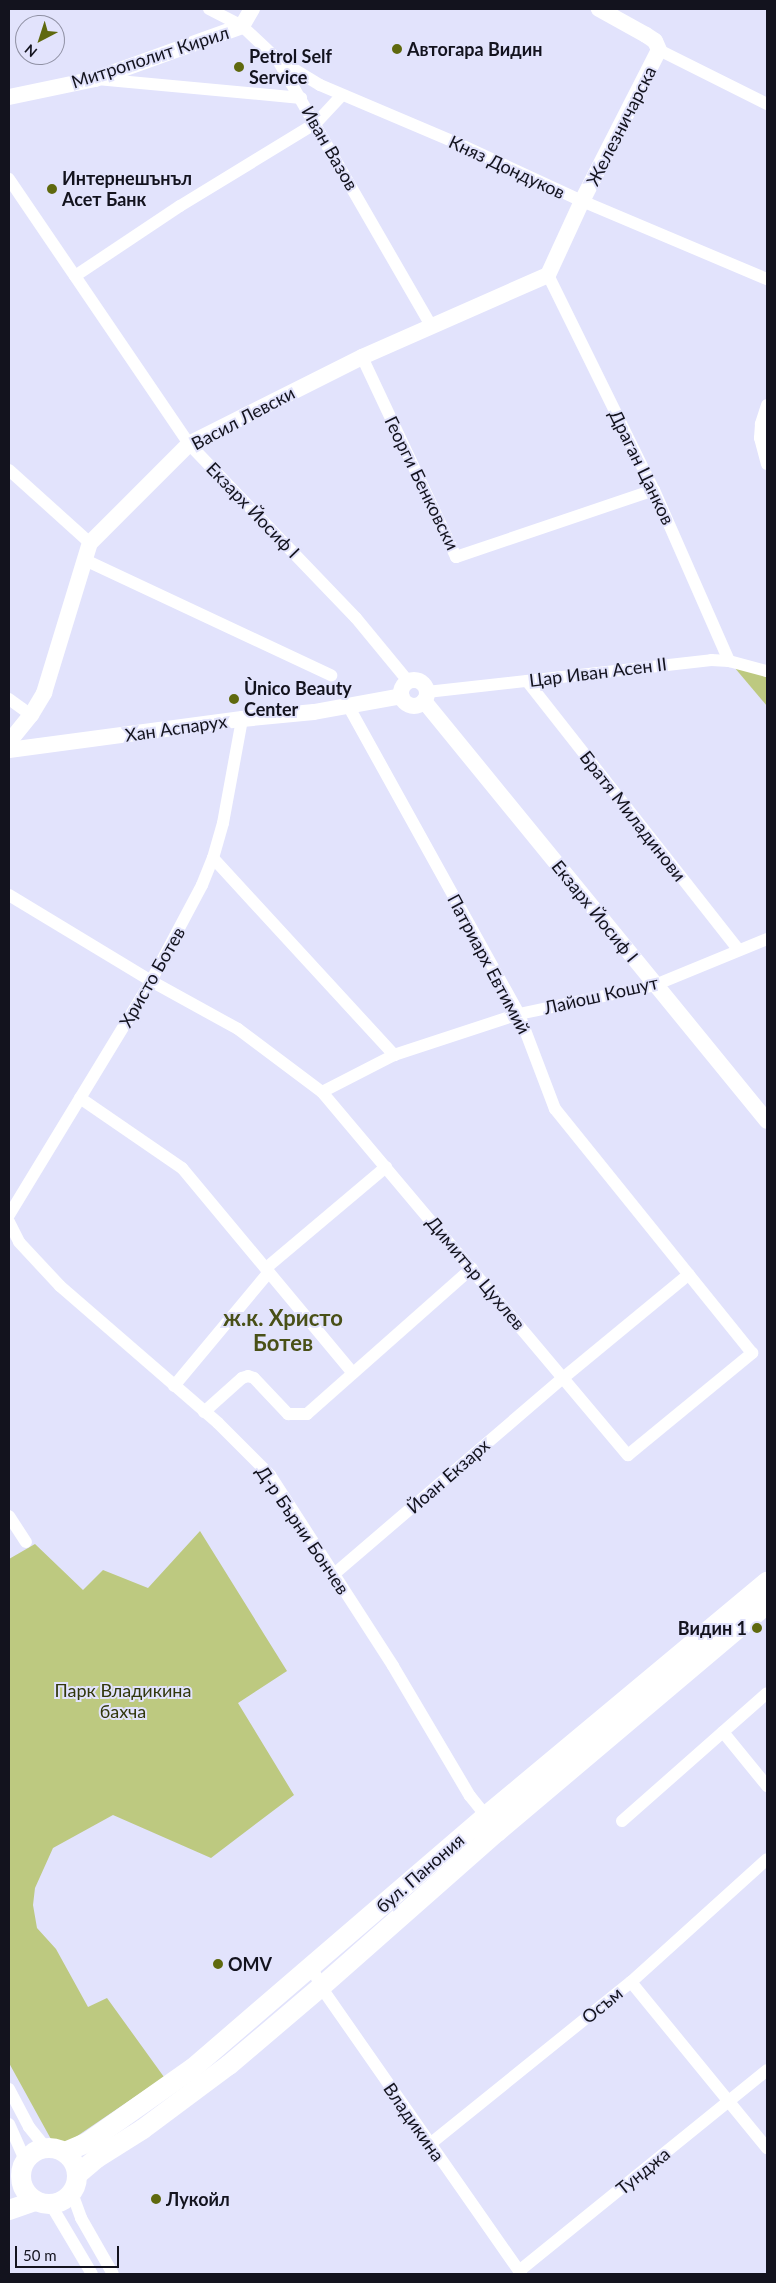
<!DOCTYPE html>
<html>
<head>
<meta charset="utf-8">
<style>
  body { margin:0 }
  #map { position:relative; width:776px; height:2283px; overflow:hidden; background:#e2e3fc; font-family:Lato,sans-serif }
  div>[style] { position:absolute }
  .green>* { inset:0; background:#bdc980 }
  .minor>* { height:12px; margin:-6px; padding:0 6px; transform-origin:6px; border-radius:6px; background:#fff }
  .tertiary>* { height:16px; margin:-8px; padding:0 8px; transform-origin:8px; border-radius:8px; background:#fff }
  .tertiary>.ring { margin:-8px; padding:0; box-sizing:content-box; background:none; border:16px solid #fff; border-radius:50% }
  .primary>* { height:20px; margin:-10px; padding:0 10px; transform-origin:10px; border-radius:10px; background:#fff }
  .primary>.ring { margin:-10px; padding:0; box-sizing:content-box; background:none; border:20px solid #fff; border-radius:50% }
  .dots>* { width:14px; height:14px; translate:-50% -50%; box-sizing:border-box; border:2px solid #e2e3fc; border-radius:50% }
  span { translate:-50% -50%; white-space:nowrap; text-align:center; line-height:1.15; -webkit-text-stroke:4px #e2e3fc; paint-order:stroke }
  .poi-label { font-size:18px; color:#13131e; font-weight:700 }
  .left { translate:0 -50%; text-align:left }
  .right { translate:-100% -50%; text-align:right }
  .street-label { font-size:18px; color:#13131e }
  .park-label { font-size:18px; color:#31370c }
  .district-label { font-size:22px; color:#495017; font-weight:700 }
  .frame { position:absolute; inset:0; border:10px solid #13131e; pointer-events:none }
  .north { position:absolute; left:15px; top:15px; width:50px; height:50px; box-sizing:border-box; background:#e2e3fc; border:1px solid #8f90a3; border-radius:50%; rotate:220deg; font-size:14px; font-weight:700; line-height:20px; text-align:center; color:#13131e }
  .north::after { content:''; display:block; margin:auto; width:18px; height:22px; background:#5f690e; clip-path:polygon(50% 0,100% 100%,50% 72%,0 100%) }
  .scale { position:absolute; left:15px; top:2246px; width:104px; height:22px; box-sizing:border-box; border:2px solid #13131e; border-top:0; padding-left:6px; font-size:15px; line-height:18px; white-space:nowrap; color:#13131e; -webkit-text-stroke:4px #e2e3fc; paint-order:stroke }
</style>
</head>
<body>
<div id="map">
  <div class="green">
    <div style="clip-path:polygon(729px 661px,767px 671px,767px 706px)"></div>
    <div style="clip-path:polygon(200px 1531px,287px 1671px,238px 1703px,294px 1795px,211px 1858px,113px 1815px,53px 1848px,35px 1888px,33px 1905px,37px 1928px,56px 1949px,88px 2007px,107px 1998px,164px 2077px,64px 2145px,52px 2141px,9px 2063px,9px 1559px,35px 1544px,83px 1590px,103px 1570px,148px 1588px)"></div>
  </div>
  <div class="minor">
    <div style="left:209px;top:9px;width:37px;rotate:27deg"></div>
    <div style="left:242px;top:26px;width:48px;rotate:43.3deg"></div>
    <div style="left:277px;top:59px;width:50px;rotate:31.2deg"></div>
    <div style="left:320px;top:85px;width:151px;rotate:23deg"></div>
    <div style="left:459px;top:144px;width:136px;rotate:24.9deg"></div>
    <div style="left:582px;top:201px;width:201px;rotate:22.9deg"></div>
    <div style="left:659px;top:50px;width:121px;rotate:26.6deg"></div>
    <div style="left:280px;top:64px;width:302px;rotate:60deg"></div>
    <div style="left:97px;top:79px;width:205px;rotate:5.3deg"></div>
    <div style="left:9px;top:179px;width:320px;rotate:55.8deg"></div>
    <div style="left:189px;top:444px;width:241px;rotate:46.2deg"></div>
    <div style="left:356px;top:618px;width:82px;rotate:50.5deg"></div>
    <div style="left:548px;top:275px;width:240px;rotate:63.8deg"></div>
    <div style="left:654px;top:490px;width:187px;rotate:66.3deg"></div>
    <div style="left:75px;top:276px;width:126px;rotate:-33.7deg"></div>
    <div style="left:180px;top:206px;width:159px;rotate:-31.4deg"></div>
    <div style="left:316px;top:123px;width:38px;rotate:-47deg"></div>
    <div style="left:362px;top:357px;width:221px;rotate:64.8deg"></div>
    <div style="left:456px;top:557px;width:209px;rotate:-18.7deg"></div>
    <div style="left:767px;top:405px;width:20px;rotate:108deg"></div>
    <div style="left:761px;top:424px;width:14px;rotate:94deg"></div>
    <div style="left:760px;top:438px;width:27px;rotate:75deg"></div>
    <div style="left:9px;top:470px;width:109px;rotate:42deg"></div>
    <div style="left:85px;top:560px;width:272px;rotate:25.1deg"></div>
    <div style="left:527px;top:681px;width:342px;rotate:51.8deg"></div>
    <div style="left:427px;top:692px;width:286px;rotate:-6.4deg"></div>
    <div style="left:711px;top:660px;width:18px;rotate:3deg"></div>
    <div style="left:729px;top:661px;width:39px;rotate:15deg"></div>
    <div style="left:9px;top:699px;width:27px;rotate:36deg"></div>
    <div style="left:213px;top:858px;width:268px;rotate:47.4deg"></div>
    <div style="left:9px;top:895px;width:166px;rotate:31.2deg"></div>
    <div style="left:151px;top:981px;width:99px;rotate:28.9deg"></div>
    <div style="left:238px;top:1029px;width:105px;rotate:36.9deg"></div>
    <div style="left:322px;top:1092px;width:475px;rotate:49.9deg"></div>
    <div style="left:628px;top:1455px;width:161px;rotate:-39.4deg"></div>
    <div style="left:752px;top:1353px;width:314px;rotate:-128.9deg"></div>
    <div style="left:555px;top:1109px;width:102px;rotate:-110.8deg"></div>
    <div style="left:519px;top:1014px;width:352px;rotate:-119deg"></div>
    <div style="left:322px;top:1092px;width:81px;rotate:-27.2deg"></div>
    <div style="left:394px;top:1055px;width:132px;rotate:-18.2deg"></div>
    <div style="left:519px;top:1014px;width:139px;rotate:-12deg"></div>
    <div style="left:655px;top:985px;width:121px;rotate:-22.3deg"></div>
    <div style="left:80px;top:1098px;width:124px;rotate:34.5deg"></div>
    <div style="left:182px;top:1168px;width:267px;rotate:50.2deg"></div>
    <div style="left:9px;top:1215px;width:274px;rotate:-58.7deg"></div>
    <div style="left:151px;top:981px;width:109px;rotate:-62deg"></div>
    <div style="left:202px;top:885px;width:29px;rotate:-68deg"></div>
    <div style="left:213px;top:858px;width:36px;rotate:-74deg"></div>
    <div style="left:223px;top:823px;width:106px;rotate:-79.6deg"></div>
    <div style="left:9px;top:1222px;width:22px;rotate:63deg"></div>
    <div style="left:19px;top:1242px;width:60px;rotate:47deg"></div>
    <div style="left:60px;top:1286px;width:209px;rotate:40.9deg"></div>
    <div style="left:218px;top:1423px;width:74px;rotate:45deg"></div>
    <div style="left:270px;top:1475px;width:227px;rotate:57.2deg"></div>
    <div style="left:393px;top:1666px;width:151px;rotate:59.4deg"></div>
    <div style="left:470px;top:1796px;width:26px;rotate:51deg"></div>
    <div style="left:266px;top:1268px;width:157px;rotate:-40.1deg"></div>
    <div style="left:174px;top:1386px;width:148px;rotate:-50.2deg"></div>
    <div style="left:204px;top:1412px;width:51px;rotate:-41.8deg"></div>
    <div style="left:242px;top:1378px;width:6px;rotate:-18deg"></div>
    <div style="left:248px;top:1376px;width:6px;rotate:18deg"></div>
    <div style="left:254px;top:1378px;width:50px;rotate:46.6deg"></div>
    <div style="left:288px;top:1414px;width:19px"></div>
    <div style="left:307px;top:1414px;width:220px;rotate:-41.5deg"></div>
    <div style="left:9px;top:1516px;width:31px;rotate:57deg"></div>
    <div style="left:333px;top:1575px;width:303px;rotate:-40.6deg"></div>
    <div style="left:563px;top:1378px;width:163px;rotate:-39.5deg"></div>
    <div style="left:723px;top:1732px;width:70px;rotate:50.8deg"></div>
    <div style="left:622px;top:1821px;width:193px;rotate:-41.4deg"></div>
    <div style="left:312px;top:1967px;width:22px;rotate:66deg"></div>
    <div style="left:321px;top:1987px;width:350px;rotate:55.1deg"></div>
    <div style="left:631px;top:1982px;width:215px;rotate:50.7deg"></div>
    <div style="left:9px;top:2089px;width:43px;rotate:62.2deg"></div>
    <div style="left:29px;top:2127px;width:27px;rotate:51deg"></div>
    <div style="left:9px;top:2124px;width:39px;rotate:66deg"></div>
    <div style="left:430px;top:2144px;width:258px;rotate:-38.9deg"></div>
    <div style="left:631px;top:1982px;width:183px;rotate:-42.1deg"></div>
    <div style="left:72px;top:2193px;width:27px;rotate:70deg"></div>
    <div style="left:81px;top:2218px;width:64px;rotate:60.3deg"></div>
    <div style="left:51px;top:2205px;width:80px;rotate:59.3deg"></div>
    <div style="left:519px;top:2271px;width:319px;rotate:-39deg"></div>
  </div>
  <div class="tertiary">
    <div style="left:9px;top:97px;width:88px;rotate:-11.8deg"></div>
    <div style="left:95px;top:79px;width:156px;rotate:-19.8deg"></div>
    <div style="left:242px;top:26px;width:20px;rotate:-60deg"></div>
    <div class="ring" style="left:401px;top:680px;width:10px;height:10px"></div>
    <div style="left:424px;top:701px;width:542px;rotate:50.76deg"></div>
    <div style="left:9px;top:742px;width:35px;rotate:-51deg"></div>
    <div style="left:31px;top:715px;width:26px;rotate:-59deg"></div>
    <div style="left:44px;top:693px;width:157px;rotate:-73deg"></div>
    <div style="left:90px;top:543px;width:140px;rotate:-45deg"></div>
    <div style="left:189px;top:444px;width:194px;rotate:-26.7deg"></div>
    <div style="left:362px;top:357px;width:203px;rotate:-23.8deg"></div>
    <div style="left:548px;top:275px;width:81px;rotate:-65.3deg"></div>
    <div style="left:582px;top:201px;width:169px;rotate:-63deg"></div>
    <div style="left:659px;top:50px;width:10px;rotate:-114deg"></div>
    <div style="left:655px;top:41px;width:11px;rotate:-146deg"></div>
    <div style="left:646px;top:35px;width:54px;rotate:-151deg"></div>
    <div style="left:9px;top:750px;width:235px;rotate:-7.6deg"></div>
    <div style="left:242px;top:719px;width:72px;rotate:-5.6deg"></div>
    <div style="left:314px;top:712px;width:89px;rotate:-10.3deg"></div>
  </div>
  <div class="primary">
    <div class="ring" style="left:21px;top:2148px;width:36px;height:36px"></div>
    <div style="left:65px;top:2152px;width:25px;rotate:-23deg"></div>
    <div style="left:88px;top:2142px;width:128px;rotate:-35.2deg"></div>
    <div style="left:193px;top:2068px;width:386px;rotate:-40.7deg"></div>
    <div style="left:486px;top:1816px;width:366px;rotate:-39.8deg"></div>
    <div style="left:78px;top:2174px;width:25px;rotate:-40deg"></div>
    <div style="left:97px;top:2158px;width:54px;rotate:-32.2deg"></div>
    <div style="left:143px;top:2129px;width:107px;rotate:-36.7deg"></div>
    <div style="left:229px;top:2065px;width:121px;rotate:-40.3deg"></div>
    <div style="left:321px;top:1987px;width:235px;rotate:-41.4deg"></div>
    <div style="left:497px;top:1832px;width:353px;rotate:-40.2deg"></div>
    <div style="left:9px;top:2210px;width:28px;rotate:-19deg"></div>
  </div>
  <div class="dots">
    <div style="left:397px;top:49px;background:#5f690e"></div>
    <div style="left:239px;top:67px;background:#5f690e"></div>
    <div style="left:52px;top:189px;background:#5f690e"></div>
    <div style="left:234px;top:699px;background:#5f690e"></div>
    <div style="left:757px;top:1628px;background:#5f690e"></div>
    <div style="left:218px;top:1964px;background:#5f690e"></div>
    <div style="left:156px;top:2199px;background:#5f690e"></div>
  </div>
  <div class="poi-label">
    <span class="left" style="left:407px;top:49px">Автогара Видин</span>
    <span class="left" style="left:249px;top:67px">Petrol Self<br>Service</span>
    <span class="left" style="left:62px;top:189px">Интернешънъл<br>Асет Банк</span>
    <span class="left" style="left:244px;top:699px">Ùnico Beauty<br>Center</span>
    <span class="right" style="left:747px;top:1628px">Видин 1</span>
    <span class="left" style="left:228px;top:1964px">OMV</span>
    <span class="left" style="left:166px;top:2199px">Лукойл</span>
  </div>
  <div class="street-label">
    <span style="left:150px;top:57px;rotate:-18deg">Митрополит Кирил</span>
    <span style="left:621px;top:126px;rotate:-63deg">Железничарска</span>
    <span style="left:330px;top:148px;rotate:60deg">Иван Вазов</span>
    <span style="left:507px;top:167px;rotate:25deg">Княз Дондуков</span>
    <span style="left:243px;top:418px;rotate:-28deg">Васил Левски</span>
    <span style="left:642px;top:467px;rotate:64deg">Драган Цанков</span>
    <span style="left:422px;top:483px;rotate:64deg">Георги Бенковски</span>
    <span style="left:253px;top:510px;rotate:46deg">Екзарх Йосиф I</span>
    <span style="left:598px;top:672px;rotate:-7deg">Цар Иван Асен II</span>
    <span style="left:176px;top:728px;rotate:-8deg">Хан Аспарух</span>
    <span style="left:633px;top:816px;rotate:52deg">Братя Миладинови</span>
    <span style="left:595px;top:911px;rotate:51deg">Екзарх Йосиф I</span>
    <span style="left:489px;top:964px;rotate:62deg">Патриарх Евтимий</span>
    <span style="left:152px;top:977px;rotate:-60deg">Христо Ботев</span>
    <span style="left:601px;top:995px;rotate:-13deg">Лайош Кошут</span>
    <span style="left:476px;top:1273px;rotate:50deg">Димитър Цухлев</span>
    <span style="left:448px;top:1476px;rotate:-41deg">Йоан Екзарх</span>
    <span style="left:303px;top:1530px;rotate:56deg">Д-р Бърни Бончев</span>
    <span style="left:420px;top:1873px;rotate:-41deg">бул. Панония</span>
    <span style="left:602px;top:2005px;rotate:-39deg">Осъм</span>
    <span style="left:414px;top:2122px;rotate:55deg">Владикина</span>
    <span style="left:643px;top:2171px;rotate:-39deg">Тунджа</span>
  </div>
  <div class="park-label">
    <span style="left:123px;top:1701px">Парк Владикина<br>бахча</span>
  </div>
  <div class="district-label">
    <span style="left:283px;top:1330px">ж.к. Христо<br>Ботев</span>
  </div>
  <div class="frame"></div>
  <div class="north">N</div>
  <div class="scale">50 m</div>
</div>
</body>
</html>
